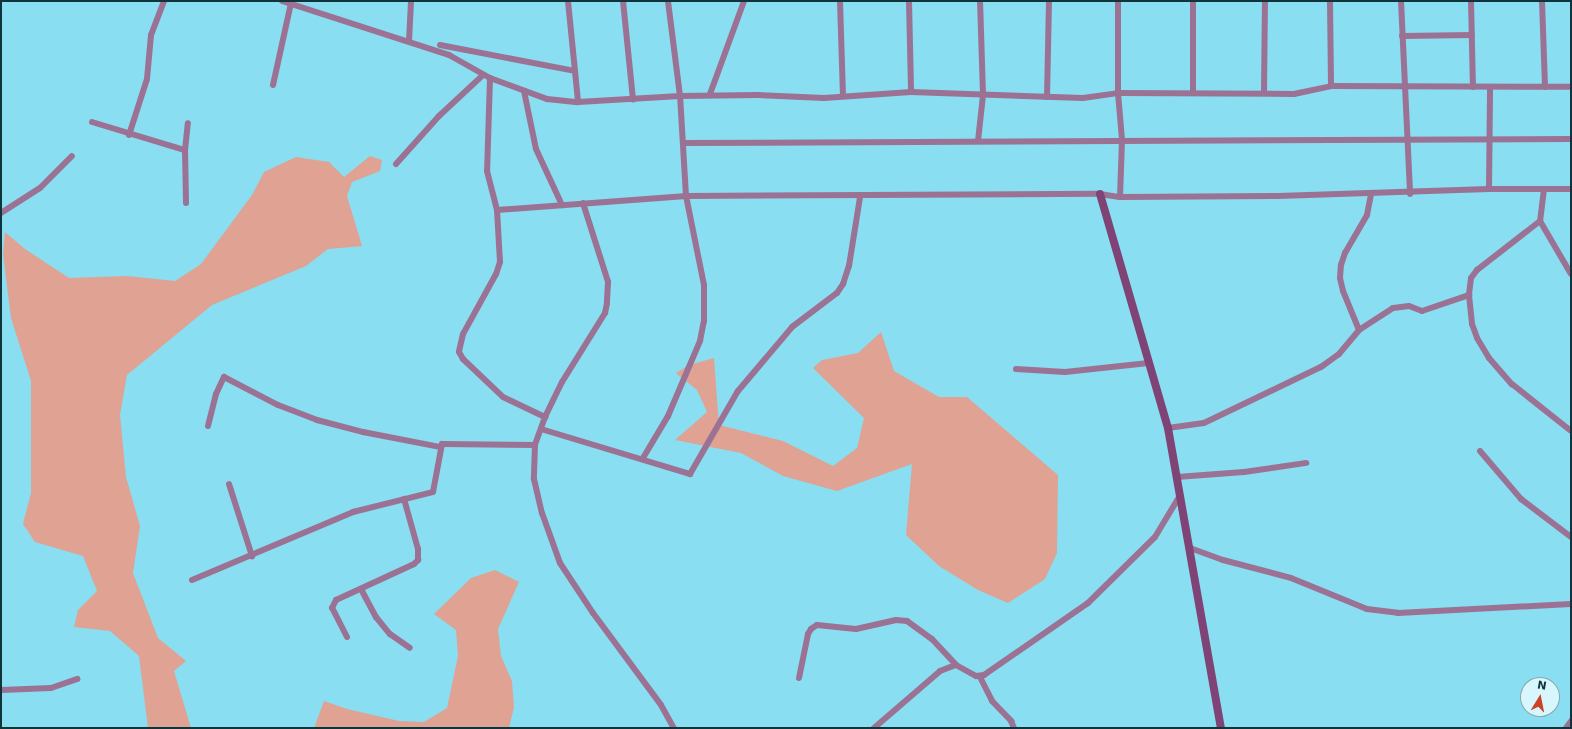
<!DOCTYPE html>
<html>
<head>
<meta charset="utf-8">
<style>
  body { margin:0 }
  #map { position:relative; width:1572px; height:729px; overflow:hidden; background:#89def1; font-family:"DejaVu Sans",sans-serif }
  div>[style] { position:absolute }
  .green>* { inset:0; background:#dfa293 }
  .street>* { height:6px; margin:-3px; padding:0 3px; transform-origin:3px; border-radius:3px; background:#9b7293 }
  .secondary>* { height:8px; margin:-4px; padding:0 4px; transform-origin:4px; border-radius:4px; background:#7f4475 }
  span { translate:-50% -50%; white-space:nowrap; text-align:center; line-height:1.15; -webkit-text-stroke:3px #d7f6fe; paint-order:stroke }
  .frame { position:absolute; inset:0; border:2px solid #0f343c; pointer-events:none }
  .north { position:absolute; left:1520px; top:677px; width:40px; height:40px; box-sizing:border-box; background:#d7f6fe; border:1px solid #87a8b0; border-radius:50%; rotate:10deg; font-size:11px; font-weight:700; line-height:16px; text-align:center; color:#0f343c }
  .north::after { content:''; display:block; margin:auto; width:14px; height:18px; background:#cd4224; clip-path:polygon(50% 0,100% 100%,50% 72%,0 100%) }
</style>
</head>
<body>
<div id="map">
  <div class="green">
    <div style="clip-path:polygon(370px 156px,382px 160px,380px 171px,352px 182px,347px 196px,362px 246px,328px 249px,306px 266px,212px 305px,127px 375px,120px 415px,126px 477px,140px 526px,133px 573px,158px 638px,186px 661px,174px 671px,191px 728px,148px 728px,139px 656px,110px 631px,74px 627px,78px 610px,97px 591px,83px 556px,35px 542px,23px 524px,31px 493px,31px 381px,11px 318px,3px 254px,5px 232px,25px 249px,69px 278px,127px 276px,175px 281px,201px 264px,252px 195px,264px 172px,296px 157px,329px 162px,344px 177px)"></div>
    <div style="clip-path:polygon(881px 332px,894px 371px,939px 397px,967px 397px,1058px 475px,1057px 553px,1045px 579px,1008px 603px,978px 590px,939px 566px,906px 535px,912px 464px,837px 491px,783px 476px,741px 453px,675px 440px,707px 412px,697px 390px,676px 373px,689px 365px,714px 358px,719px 425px,783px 441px,833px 466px,857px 448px,864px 418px,813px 368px,822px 360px,858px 353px)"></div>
    <div style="clip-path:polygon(495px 570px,519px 582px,498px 629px,501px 656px,512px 681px,514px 707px,509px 728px,314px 728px,324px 701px,347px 709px,399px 721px,424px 722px,447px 708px,458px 656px,456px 630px,434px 614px,471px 578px)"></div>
  </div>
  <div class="street">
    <div style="left:282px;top:1px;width:176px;rotate:17.9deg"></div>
    <div style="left:449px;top:55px;width:47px;rotate:29.3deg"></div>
    <div style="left:490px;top:78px;width:61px;rotate:20.2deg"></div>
    <div style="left:547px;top:99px;width:31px;rotate:6deg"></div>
    <div style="left:578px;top:102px;width:102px;rotate:-3.4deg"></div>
    <div style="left:680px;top:96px;width:96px;rotate:-97.2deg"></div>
    <div style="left:568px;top:1px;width:101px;rotate:84.3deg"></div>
    <div style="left:623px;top:1px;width:99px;rotate:84.2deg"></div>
    <div style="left:840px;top:1px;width:94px;rotate:88.2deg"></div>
    <div style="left:909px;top:1px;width:91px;rotate:88.7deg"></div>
    <div style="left:1118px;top:1px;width:92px;rotate:90deg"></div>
    <div style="left:1118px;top:93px;width:47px;rotate:85.1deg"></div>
    <div style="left:1122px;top:140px;width:57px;rotate:92deg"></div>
    <div style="left:1330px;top:1px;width:85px;rotate:89.3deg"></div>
    <div style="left:1401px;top:1px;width:193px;rotate:87.3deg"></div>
    <div style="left:1471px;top:1px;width:86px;rotate:88.7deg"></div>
    <div style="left:1542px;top:1px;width:86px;rotate:88deg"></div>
    <div style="left:1402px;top:36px;width:70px;rotate:-0.8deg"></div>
    <div style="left:409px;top:41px;width:40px;rotate:-87.1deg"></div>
    <div style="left:440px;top:45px;width:137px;rotate:10.9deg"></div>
    <div style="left:490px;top:78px;width:93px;rotate:91.8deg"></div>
    <div style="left:487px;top:171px;width:40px;rotate:75.6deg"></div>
    <div style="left:497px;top:210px;width:52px;rotate:86.7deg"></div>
    <div style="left:500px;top:262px;width:13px;rotate:108deg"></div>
    <div style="left:496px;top:274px;width:68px;rotate:118.8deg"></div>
    <div style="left:463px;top:334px;width:18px;rotate:103deg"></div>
    <div style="left:459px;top:352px;width:8px;rotate:60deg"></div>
    <div style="left:463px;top:359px;width:55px;rotate:43.5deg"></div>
    <div style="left:503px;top:397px;width:47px;rotate:25.5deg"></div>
    <div style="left:273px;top:85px;width:84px;rotate:-77.6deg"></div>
    <div style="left:524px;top:91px;width:59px;rotate:78.3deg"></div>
    <div style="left:536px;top:149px;width:62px;rotate:65.1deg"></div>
    <div style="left:1193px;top:93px;width:92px;rotate:-90deg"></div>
    <div style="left:1264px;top:93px;width:92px;rotate:-89.4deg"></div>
    <div style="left:710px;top:94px;width:99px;rotate:-69.9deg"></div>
    <div style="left:1047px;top:97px;width:96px;rotate:-88.8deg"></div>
    <div style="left:92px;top:122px;width:97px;rotate:16.8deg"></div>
    <div style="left:185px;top:150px;width:53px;rotate:88.9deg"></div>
    <div style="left:129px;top:135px;width:59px;rotate:-72.2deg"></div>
    <div style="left:147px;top:79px;width:44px;rotate:-84.8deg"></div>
    <div style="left:151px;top:35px;width:36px;rotate:-69deg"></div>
    <div style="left:978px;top:141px;width:46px;rotate:-83.8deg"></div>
    <div style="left:983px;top:95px;width:94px;rotate:-91.8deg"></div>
    <div style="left:683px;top:143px;width:888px;rotate:-0.26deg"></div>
    <div style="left:185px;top:150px;width:27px;rotate:-84deg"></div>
    <div style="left:396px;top:164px;width:64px;rotate:-48.1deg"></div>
    <div style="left:439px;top:116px;width:60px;rotate:-43deg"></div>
    <div style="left:1489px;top:189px;width:102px;rotate:-89.4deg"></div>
    <div style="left:1544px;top:189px;width:32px;rotate:97deg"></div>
    <div style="left:1540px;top:221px;width:80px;rotate:142.1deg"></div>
    <div style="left:1477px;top:270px;width:10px;rotate:127deg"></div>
    <div style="left:1471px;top:278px;width:17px;rotate:97deg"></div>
    <div style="left:1469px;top:295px;width:29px;rotate:84deg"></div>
    <div style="left:1472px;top:324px;width:15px;rotate:70deg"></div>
    <div style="left:1477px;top:338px;width:23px;rotate:59deg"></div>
    <div style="left:1489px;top:358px;width:35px;rotate:49deg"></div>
    <div style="left:1512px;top:384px;width:75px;rotate:38.5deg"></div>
    <div style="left:583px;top:203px;width:83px;rotate:72.4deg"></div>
    <div style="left:608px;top:282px;width:21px;rotate:93deg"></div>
    <div style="left:607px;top:303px;width:10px;rotate:101deg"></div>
    <div style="left:605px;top:313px;width:81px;rotate:121.9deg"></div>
    <div style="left:562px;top:382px;width:39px;rotate:116deg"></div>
    <div style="left:545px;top:417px;width:30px;rotate:110deg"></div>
    <div style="left:535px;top:445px;width:34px;rotate:92deg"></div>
    <div style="left:534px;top:479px;width:35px;rotate:77deg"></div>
    <div style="left:542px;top:513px;width:53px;rotate:70.2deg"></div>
    <div style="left:560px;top:563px;width:60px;rotate:56.6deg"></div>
    <div style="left:593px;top:613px;width:114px;rotate:53.5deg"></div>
    <div style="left:661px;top:705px;width:26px;rotate:61deg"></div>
    <div style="left:497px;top:210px;width:190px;rotate:-4.2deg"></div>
    <div style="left:686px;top:196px;width:414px;rotate:-0.3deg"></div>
    <div style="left:1100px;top:194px;width:20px;rotate:9deg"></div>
    <div style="left:1120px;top:197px;width:158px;rotate:-0.4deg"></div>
    <div style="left:1278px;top:196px;width:211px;rotate:-1.9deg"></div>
    <div style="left:1489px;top:189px;width:82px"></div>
    <div style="left:1px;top:213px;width:46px;rotate:-32.7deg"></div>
    <div style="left:40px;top:188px;width:45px;rotate:-45deg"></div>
    <div style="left:1540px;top:221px;width:61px;rotate:59.7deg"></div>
    <div style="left:1359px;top:330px;width:42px;rotate:-112.3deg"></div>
    <div style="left:1343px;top:291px;width:13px;rotate:-103deg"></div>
    <div style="left:1340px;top:278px;width:13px;rotate:-86deg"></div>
    <div style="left:1341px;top:265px;width:13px;rotate:-72deg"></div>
    <div style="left:1345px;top:253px;width:44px;rotate:-59.9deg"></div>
    <div style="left:1367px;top:215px;width:21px;rotate:-79deg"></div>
    <div style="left:1016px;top:369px;width:49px;rotate:3.5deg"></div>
    <div style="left:1065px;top:372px;width:84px;rotate:-6.1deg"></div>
    <div style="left:208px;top:426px;width:33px;rotate:-76deg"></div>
    <div style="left:216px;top:394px;width:19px;rotate:-65deg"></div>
    <div style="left:224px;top:377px;width:61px;rotate:27.4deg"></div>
    <div style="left:278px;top:405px;width:42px;rotate:21deg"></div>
    <div style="left:317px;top:420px;width:48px;rotate:14.6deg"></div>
    <div style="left:363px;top:432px;width:78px;rotate:11deg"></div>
    <div style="left:1168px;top:428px;width:36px;rotate:-8deg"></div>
    <div style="left:1204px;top:423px;width:130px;rotate:-25.6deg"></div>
    <div style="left:1321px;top:367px;width:22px;rotate:-36deg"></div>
    <div style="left:1339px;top:354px;width:31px;rotate:-50deg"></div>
    <div style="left:1359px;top:330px;width:40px;rotate:-32.9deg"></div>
    <div style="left:1393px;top:308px;width:16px;rotate:-7deg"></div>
    <div style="left:1409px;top:306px;width:14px;rotate:21deg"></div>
    <div style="left:1422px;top:311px;width:50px;rotate:-18.8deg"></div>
    <div style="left:541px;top:429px;width:156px;rotate:16.8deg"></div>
    <div style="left:690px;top:474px;width:96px;rotate:-60deg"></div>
    <div style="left:738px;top:391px;width:84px;rotate:-49.8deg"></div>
    <div style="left:792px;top:327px;width:56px;rotate:-37.1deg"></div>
    <div style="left:837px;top:293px;width:11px;rotate:-56deg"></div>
    <div style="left:843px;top:284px;width:19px;rotate:-72deg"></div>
    <div style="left:849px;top:266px;width:70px;rotate:-80.9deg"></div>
    <div style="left:1480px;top:451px;width:63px;rotate:49.5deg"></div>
    <div style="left:1521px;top:499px;width:63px;rotate:37.2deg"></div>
    <div style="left:643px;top:458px;width:49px;rotate:-59.2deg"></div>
    <div style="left:668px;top:416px;width:82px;rotate:-66.9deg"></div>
    <div style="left:700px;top:341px;width:20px;rotate:-79deg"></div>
    <div style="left:704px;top:321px;width:36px;rotate:-90deg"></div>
    <div style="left:704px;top:285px;width:91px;rotate:-101.4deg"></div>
    <div style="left:686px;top:196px;width:100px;rotate:-93.4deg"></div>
    <div style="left:680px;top:96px;width:78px;rotate:-0.7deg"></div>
    <div style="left:758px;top:95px;width:66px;rotate:2.6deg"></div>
    <div style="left:824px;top:98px;width:87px;rotate:-3.9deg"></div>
    <div style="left:911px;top:92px;width:172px;rotate:2deg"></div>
    <div style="left:1083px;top:98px;width:35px;rotate:-8deg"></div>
    <div style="left:1118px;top:93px;width:176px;rotate:0.3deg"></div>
    <div style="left:1294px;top:94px;width:38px;rotate:-12deg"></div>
    <div style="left:1331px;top:86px;width:240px;rotate:0.2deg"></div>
    <div style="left:1177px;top:477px;width:67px;rotate:-4.3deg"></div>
    <div style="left:1244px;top:472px;width:63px;rotate:-8.3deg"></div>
    <div style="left:229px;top:484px;width:76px;rotate:72.3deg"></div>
    <div style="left:1190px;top:548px;width:35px;rotate:20deg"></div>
    <div style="left:1223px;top:560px;width:70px;rotate:14.8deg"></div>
    <div style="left:1291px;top:578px;width:82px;rotate:22.2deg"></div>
    <div style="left:1367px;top:609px;width:31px;rotate:7deg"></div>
    <div style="left:1398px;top:613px;width:173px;rotate:-3deg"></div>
    <div style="left:192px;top:580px;width:175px;rotate:-22.9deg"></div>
    <div style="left:353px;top:512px;width:82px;rotate:-14deg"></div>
    <div style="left:433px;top:492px;width:49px;rotate:-79.4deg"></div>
    <div style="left:442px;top:444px;width:93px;rotate:0.6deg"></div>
    <div style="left:361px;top:589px;width:32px;rotate:62deg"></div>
    <div style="left:376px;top:617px;width:22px;rotate:51deg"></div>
    <div style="left:390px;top:634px;width:24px;rotate:35deg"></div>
    <div style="left:347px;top:637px;width:33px;rotate:-117deg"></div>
    <div style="left:332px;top:608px;width:9px;rotate:-63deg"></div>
    <div style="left:336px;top:600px;width:86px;rotate:-24.8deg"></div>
    <div style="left:414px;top:564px;width:6px;rotate:-45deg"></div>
    <div style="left:418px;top:560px;width:11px;rotate:-90deg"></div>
    <div style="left:418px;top:549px;width:52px;rotate:-105.6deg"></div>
    <div style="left:980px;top:677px;width:27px;rotate:63deg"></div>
    <div style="left:992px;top:701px;width:28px;rotate:46deg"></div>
    <div style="left:1011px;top:721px;width:8px;rotate:67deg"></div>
    <div style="left:799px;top:678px;width:45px;rotate:-78.4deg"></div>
    <div style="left:808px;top:634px;width:6px;rotate:-59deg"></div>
    <div style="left:811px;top:629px;width:7px;rotate:-34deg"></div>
    <div style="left:817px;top:625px;width:39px;rotate:6deg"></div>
    <div style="left:856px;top:629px;width:41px;rotate:-12.7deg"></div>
    <div style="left:896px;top:620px;width:11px;rotate:5deg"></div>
    <div style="left:907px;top:621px;width:31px;rotate:36deg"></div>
    <div style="left:932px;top:639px;width:35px;rotate:47deg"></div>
    <div style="left:1px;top:690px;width:50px;rotate:-2.3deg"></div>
    <div style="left:51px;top:688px;width:28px;rotate:-19deg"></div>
    <div style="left:874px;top:728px;width:87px;rotate:-40.8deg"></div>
    <div style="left:940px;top:671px;width:17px;rotate:-21deg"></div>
    <div style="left:956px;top:665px;width:23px;rotate:29deg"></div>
    <div style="left:976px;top:676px;width:8px;rotate:-7deg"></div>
    <div style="left:984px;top:675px;width:126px;rotate:-34.7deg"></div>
    <div style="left:1088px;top:603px;width:94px;rotate:-44.6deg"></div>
    <div style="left:1155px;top:537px;width:47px;rotate:-59deg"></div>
    <div style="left:1566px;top:728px;width:9px;rotate:-54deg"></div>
  </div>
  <div class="secondary">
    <div style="left:1100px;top:194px;width:244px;rotate:73.8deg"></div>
    <div style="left:1168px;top:428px;width:305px;rotate:80deg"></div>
  </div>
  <div class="frame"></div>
  <div class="north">N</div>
</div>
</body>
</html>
